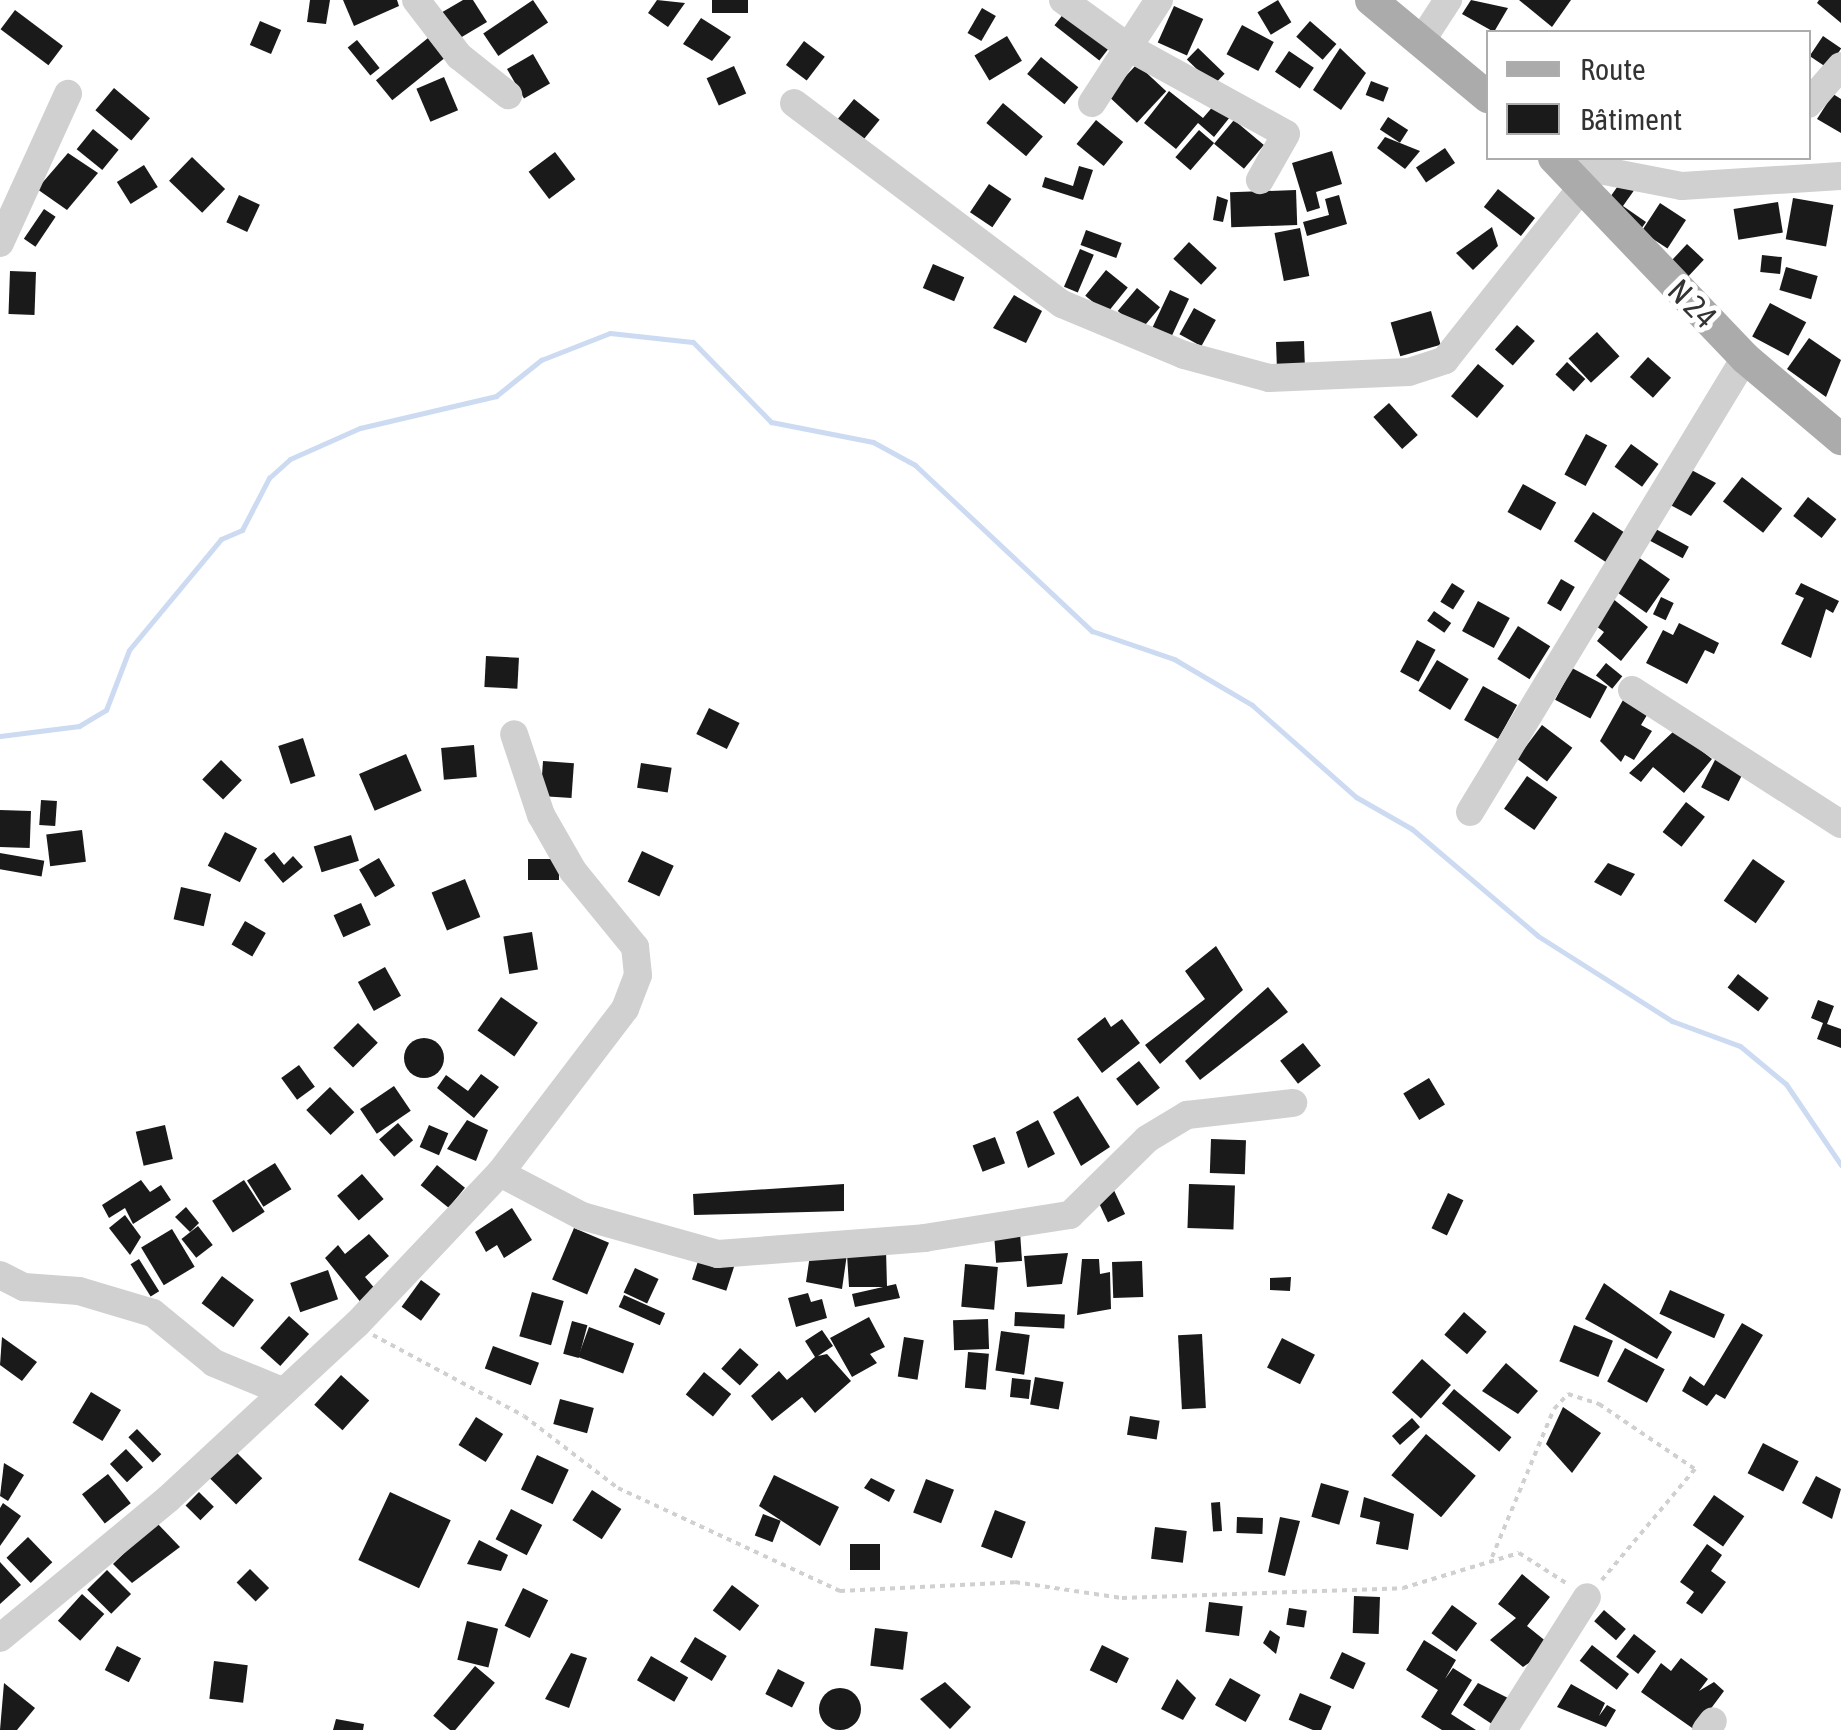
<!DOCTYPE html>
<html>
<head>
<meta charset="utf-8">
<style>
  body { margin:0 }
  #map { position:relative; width:1841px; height:1730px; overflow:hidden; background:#fff; font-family:"Asap Condensed",sans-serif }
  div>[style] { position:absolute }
  .stream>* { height:5px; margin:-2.5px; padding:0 2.5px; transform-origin:2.5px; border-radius:2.5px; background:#ccdbf1 }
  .building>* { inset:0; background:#1a1a1a; transform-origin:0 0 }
  .round { border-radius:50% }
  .path>* { height:4px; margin-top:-2px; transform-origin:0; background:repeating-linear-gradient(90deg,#d0d0d0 0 5px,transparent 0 10px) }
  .minor>* { height:28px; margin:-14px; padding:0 14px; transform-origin:14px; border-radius:14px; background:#d0d0d0 }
  .major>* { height:32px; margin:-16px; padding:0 16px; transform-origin:16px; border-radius:16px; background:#ababab }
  span { translate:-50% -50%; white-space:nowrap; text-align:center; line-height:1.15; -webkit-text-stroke:10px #fff; paint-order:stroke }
  .street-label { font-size:32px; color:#333 }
  .legend { position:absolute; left:1486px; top:30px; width:325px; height:130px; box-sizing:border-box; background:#fff; border:2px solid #adadad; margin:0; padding:12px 18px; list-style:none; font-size:30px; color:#333 }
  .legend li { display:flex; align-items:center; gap:20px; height:50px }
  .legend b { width:50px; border:2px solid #adadad }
</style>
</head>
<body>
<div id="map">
  <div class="stream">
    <div style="left:0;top:736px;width:80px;rotate:-7.2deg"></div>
    <div style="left:79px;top:726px;width:31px;rotate:-31deg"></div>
    <div style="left:106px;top:710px;width:64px;rotate:-69deg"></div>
    <div style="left:129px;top:650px;width:144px;rotate:-50.3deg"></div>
    <div style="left:221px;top:539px;width:23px;rotate:-23deg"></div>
    <div style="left:242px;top:530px;width:59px;rotate:-62.6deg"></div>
    <div style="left:269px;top:478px;width:28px;rotate:-42deg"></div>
    <div style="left:290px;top:459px;width:77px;rotate:-23.9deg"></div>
    <div style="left:360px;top:428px;width:140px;rotate:-13.2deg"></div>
    <div style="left:496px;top:396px;width:58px;rotate:-38.7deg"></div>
    <div style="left:541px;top:360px;width:74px;rotate:-21.4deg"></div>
    <div style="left:610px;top:333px;width:83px;rotate:6.2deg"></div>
    <div style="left:693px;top:342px;width:112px;rotate:45.7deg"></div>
    <div style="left:771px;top:422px;width:104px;rotate:11.1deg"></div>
    <div style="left:873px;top:442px;width:48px;rotate:28.7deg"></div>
    <div style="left:915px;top:465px;width:243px;rotate:43.2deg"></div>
    <div style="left:1092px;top:631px;width:87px;rotate:18.9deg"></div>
    <div style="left:1174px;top:659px;width:91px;rotate:30.5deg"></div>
    <div style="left:1252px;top:705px;width:139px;rotate:41.5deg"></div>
    <div style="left:1356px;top:797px;width:64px;rotate:29.7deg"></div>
    <div style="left:1412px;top:829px;width:165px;rotate:40.3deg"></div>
    <div style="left:1538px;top:936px;width:159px;rotate:32.4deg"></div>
    <div style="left:1672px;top:1021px;width:72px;rotate:20.2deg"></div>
    <div style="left:1740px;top:1046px;width:60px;rotate:39.6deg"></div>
    <div style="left:1786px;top:1084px;width:98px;rotate:55.8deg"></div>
  </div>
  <div class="building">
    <div style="clip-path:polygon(310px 0,330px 0,326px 24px,307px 22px)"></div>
    <div style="clip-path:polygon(343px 0,397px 0,399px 6px,354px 26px)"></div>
    <div style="clip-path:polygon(463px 0,473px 0,487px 22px,455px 41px,439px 14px)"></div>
    <div style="left:533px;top:0;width:27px;height:60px;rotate:56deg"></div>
    <div style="clip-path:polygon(657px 0,685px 3px,668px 27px,648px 13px)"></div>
    <div style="left:712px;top:0;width:36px;height:13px"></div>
    <div style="left:1278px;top:0;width:26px;height:24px;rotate:59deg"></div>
    <div style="clip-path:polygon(1471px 0,1508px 8px,1494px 32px,1462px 14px)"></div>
    <div style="clip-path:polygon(1519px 0,1571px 0,1552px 27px)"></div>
    <div style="clip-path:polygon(1819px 0,1841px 0,1841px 23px,1817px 3px)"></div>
    <div style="left:1174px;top:6px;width:32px;height:40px;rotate:24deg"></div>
    <div style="left:982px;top:8px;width:16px;height:29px;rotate:30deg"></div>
    <div style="left:1068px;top:8px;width:57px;height:22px;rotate:38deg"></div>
    <div style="left:15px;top:10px;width:60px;height:24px;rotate:37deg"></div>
    <div style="clip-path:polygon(701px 18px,731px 37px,712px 61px,683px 44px)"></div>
    <div style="left:260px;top:21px;width:23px;height:26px;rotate:23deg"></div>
    <div style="left:1310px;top:21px;width:35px;height:21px;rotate:41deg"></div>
    <div style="left:1242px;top:25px;width:36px;height:33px;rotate:28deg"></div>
    <div style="left:1007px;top:36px;width:29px;height:38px;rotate:59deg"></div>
    <div style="left:1823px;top:36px;width:22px;height:24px;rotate:34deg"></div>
    <div style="left:428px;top:38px;width:26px;height:67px;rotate:51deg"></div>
    <div style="left:357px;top:40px;width:36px;height:12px;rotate:51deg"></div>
    <div style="left:804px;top:41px;width:26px;height:30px;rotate:37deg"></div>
    <div style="left:1198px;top:48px;width:37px;height:16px;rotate:44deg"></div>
    <div style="clip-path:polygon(1340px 48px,1366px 73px,1341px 110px,1313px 90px)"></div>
    <div style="left:1289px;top:51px;width:30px;height:25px;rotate:34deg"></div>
    <div style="left:533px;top:54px;width:34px;height:30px;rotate:60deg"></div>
    <div style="left:1041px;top:57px;width:48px;height:22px;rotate:39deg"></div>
    <div style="left:1137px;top:64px;width:40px;height:43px;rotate:43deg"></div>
    <div style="left:734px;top:66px;width:30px;height:30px;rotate:66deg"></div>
    <div style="left:444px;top:77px;width:36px;height:30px;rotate:67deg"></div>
    <div style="left:1371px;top:81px;width:19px;height:15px;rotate:21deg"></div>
    <div style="left:114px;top:88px;width:47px;height:29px;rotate:40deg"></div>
    <div style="clip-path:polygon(1169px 91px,1203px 118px,1215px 104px,1230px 117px,1214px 137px,1198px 123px,1176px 149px,1144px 123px)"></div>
    <div style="clip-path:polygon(1833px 94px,1841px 99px,1841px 133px,1817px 119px)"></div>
    <div style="left:854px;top:99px;width:33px;height:31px;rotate:39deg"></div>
    <div style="left:1003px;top:103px;width:52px;height:26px;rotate:40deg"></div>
    <div style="left:1388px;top:117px;width:24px;height:15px;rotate:33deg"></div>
    <div style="left:1096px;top:120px;width:35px;height:31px;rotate:39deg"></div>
    <div style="left:1234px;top:120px;width:39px;height:31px;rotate:40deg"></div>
    <div style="left:93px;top:129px;width:33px;height:26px;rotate:39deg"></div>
    <div style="left:1199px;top:130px;width:20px;height:36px;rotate:41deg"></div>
    <div style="clip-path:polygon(1385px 137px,1420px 151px,1405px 169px,1377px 148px)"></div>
    <div style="left:1445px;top:148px;width:18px;height:35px;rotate:56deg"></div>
    <div style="clip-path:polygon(1332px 151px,1342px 184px,1316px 192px,1320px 208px,1307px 212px,1292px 163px)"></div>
    <div style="left:555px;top:152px;width:34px;height:33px;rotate:53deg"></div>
    <div style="clip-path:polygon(68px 153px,98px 173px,67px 210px,37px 189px)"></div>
    <div style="left:192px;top:157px;width:46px;height:33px;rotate:44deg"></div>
    <div style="left:144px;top:165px;width:26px;height:32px;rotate:58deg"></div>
    <div style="clip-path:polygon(1079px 166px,1093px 170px,1083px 200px,1042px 187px,1045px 177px,1073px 186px)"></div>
    <div style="clip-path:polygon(1622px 180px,1635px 189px,1623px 206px,1646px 222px,1636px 236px,1606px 203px)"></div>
    <div style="left:989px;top:184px;width:27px;height:34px;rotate:34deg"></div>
    <div style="left:1498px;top:189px;width:47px;height:23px;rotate:38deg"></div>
    <div style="left:1296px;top:190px;width:35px;height:66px;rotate:88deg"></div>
    <div style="left:239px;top:195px;width:23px;height:30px;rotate:25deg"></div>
    <div style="clip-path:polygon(1339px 195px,1347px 224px,1307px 236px,1303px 222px,1329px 215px,1325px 199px)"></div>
    <div style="clip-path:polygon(1217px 196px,1228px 200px,1223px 222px,1213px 220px)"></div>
    <div style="left:1793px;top:198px;width:41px;height:42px;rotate:10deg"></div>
    <div style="left:1778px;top:202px;width:31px;height:45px;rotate:81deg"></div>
    <div style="left:1660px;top:203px;width:31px;height:34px;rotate:33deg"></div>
    <div style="left:44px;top:209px;width:14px;height:36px;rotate:34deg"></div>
    <div style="clip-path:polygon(1492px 227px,1498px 246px,1473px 270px,1456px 253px)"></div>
    <div style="left:1300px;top:228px;width:49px;height:26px;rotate:79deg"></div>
    <div style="left:1086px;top:230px;width:38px;height:16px;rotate:20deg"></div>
    <div style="left:1189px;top:242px;width:38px;height:23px;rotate:43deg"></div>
    <div style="left:1687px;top:244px;width:23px;height:24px;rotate:43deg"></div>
    <div style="left:1080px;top:249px;width:15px;height:41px;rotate:23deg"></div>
    <div style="left:1762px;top:255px;width:20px;height:17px;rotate:6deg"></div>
    <div style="left:933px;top:264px;width:34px;height:26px;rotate:23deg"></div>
    <div style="left:1786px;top:267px;width:33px;height:24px;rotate:16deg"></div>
    <div style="left:1106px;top:270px;width:28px;height:33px;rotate:39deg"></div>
    <div style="left:10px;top:271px;width:26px;height:43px;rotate:2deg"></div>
    <div style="left:1137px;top:288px;width:30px;height:30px;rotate:40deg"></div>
    <div style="left:1170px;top:290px;width:21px;height:42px;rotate:25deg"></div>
    <div style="clip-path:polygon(1014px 295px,1042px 311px,1026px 343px,993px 328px)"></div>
    <div style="left:1770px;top:303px;width:41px;height:38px;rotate:28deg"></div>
    <div style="left:1194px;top:308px;width:25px;height:30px;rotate:29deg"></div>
    <div style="left:1431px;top:311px;width:35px;height:42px;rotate:74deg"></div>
    <div style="left:1517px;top:325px;width:24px;height:33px;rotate:42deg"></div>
    <div style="left:1597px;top:332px;width:33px;height:39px;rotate:47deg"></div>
    <div style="clip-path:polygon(1809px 338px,1841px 360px,1826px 397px,1787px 369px)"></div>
    <div style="left:1304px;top:341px;width:23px;height:28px;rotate:88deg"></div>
    <div style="left:1648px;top:357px;width:31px;height:27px;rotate:42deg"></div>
    <div style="left:1567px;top:362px;width:25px;height:17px;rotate:43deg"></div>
    <div style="left:1478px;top:364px;width:34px;height:42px;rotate:40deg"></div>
    <div style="left:1389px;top:403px;width:43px;height:21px;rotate:48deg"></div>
    <div style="left:1586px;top:434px;width:24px;height:46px;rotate:28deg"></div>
    <div style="left:1631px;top:444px;width:34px;height:28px;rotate:36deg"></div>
    <div style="clip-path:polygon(1682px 465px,1716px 483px,1691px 516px,1661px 500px)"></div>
    <div style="left:1742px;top:477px;width:51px;height:31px;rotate:38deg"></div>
    <div style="left:1523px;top:484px;width:38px;height:32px;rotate:29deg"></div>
    <div style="left:1808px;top:497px;width:36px;height:24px;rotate:38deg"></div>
    <div style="left:1593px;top:512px;width:38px;height:35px;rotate:33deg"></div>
    <div style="left:1650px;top:526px;width:44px;height:13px;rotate:28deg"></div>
    <div style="left:1638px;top:557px;width:39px;height:41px;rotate:35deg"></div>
    <div style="left:1561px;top:579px;width:16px;height:28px;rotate:30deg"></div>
    <div style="left:1452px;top:583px;width:15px;height:22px;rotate:32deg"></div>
    <div style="clip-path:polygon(1801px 583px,1839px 601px,1833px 613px,1826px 609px,1811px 658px,1781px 644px,1804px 598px,1795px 594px)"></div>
    <div style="left:1661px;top:597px;width:14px;height:19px;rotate:25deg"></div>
    <div style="clip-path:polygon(1612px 598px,1648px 627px,1621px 661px,1597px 641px,1604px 632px,1592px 623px)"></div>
    <div style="left:1478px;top:601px;width:36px;height:34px;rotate:28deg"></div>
    <div style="left:1434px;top:611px;width:21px;height:12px;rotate:35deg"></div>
    <div style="clip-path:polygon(1679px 623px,1719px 643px,1714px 654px,1705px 650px,1687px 684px,1646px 663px,1663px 630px,1673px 635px)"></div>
    <div style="left:1518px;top:626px;width:38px;height:39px;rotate:32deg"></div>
    <div style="left:1417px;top:640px;width:21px;height:36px;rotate:28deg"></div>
    <div style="left:486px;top:656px;width:33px;height:31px;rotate:3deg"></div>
    <div style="left:1437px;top:660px;width:37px;height:36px;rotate:31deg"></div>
    <div style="left:1606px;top:663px;width:21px;height:16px;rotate:39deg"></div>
    <div style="left:1572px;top:668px;width:40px;height:36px;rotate:28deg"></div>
    <div style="left:1483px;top:686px;width:39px;height:39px;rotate:29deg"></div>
    <div style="clip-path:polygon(1623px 700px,1647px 715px,1641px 725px,1652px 731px,1634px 760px,1625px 755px,1621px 762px,1600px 741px)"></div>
    <div style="left:709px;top:708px;width:34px;height:29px;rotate:26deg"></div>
    <div style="left:1542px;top:725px;width:38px;height:42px;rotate:37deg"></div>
    <div style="clip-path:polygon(1675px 730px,1712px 759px,1684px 793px,1653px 767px,1641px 782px,1629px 773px)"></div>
    <div style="left:303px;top:738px;width:40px;height:26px;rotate:72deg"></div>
    <div style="left:474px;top:745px;width:32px;height:33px;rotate:85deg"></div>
    <div style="left:406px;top:754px;width:40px;height:51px;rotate:67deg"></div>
    <div style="left:1717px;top:756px;width:31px;height:35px;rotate:27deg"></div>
    <div style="left:221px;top:760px;width:29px;height:27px;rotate:44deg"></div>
    <div style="left:543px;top:761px;width:31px;height:35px;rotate:4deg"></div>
    <div style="left:641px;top:763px;width:31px;height:25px;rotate:9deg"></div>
    <div style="left:1527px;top:776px;width:37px;height:40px;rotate:35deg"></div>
    <div style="left:41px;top:800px;width:16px;height:25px;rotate:4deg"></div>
    <div style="left:1686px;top:802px;width:24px;height:38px;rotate:38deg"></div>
    <div style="left:0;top:810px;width:31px;height:37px;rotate:2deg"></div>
    <div style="left:82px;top:830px;width:32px;height:36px;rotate:83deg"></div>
    <div style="left:225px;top:832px;width:36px;height:38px;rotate:27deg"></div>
    <div style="left:351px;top:835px;width:27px;height:39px;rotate:73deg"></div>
    <div style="left:642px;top:851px;width:35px;height:34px;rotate:25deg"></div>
    <div style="clip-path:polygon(274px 852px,284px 865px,293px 856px,303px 867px,283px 883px,264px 860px)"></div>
    <div style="left:0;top:853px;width:45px;height:16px;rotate:10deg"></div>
    <div style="left:379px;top:858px;width:32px;height:23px;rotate:60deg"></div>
    <div style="left:528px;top:859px;width:31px;height:21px"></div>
    <div style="left:1753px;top:859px;width:39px;height:51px;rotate:35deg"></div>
    <div style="clip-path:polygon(1608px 863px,1635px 874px,1621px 896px,1594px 882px)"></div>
    <div style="left:465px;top:879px;width:41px;height:36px;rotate:68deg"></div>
    <div style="left:181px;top:887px;width:31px;height:33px;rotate:13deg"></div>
    <div style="left:361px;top:903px;width:24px;height:30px;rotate:66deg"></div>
    <div style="left:245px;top:921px;width:24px;height:27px;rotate:30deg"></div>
    <div style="left:532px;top:932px;width:38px;height:29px;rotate:81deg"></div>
    <div style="clip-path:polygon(1216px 946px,1243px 990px,1160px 1064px,1145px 1045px,1205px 999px,1185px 971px)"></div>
    <div style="left:385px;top:967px;width:33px;height:31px;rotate:61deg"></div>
    <div style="left:1738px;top:974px;width:39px;height:17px;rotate:38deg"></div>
    <div style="clip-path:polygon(1268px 987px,1288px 1012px,1200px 1080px,1185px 1061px)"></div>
    <div style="left:501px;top:997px;width:45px;height:41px;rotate:35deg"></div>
    <div style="clip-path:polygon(1818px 1000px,1834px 1006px,1827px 1024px,1841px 1029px,1841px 1048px,1817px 1039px,1823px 1023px,1811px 1018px)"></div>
    <div style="clip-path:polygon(1105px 1017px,1111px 1027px,1122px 1019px,1140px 1043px,1102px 1073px,1077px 1039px)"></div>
    <div style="left:358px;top:1023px;width:28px;height:35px;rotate:45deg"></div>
    <div class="round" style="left:404px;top:1038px;width:40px;height:40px"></div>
    <div style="left:1303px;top:1043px;width:29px;height:29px;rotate:52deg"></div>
    <div style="left:1139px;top:1061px;width:34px;height:29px;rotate:52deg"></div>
    <div style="left:299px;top:1065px;width:27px;height:22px;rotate:54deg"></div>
    <div style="clip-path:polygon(481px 1074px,499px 1087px,474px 1118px,437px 1088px,446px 1075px,468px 1091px)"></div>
    <div style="left:1429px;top:1078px;width:31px;height:30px;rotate:59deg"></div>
    <div style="left:394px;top:1086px;width:30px;height:41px;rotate:56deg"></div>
    <div style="left:330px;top:1087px;width:35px;height:33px;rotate:46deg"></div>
    <div style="clip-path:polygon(1078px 1096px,1110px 1147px,1081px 1166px,1053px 1112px)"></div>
    <div style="clip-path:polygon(467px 1120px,488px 1130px,476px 1161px,447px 1149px)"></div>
    <div style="clip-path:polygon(1038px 1120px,1055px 1154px,1028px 1168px,1016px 1132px)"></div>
    <div style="left:398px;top:1123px;width:23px;height:25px;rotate:49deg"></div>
    <div style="left:165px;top:1125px;width:35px;height:30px;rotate:77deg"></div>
    <div style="left:429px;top:1125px;width:21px;height:24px;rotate:23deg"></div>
    <div style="left:995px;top:1137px;width:28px;height:24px;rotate:69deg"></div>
    <div style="left:1211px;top:1139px;width:35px;height:34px;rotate:2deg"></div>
    <div style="left:275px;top:1163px;width:31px;height:33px;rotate:58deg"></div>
    <div style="left:437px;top:1165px;width:36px;height:26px;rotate:39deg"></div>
    <div style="left:362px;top:1174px;width:33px;height:33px;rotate:49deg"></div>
    <div style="clip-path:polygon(141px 1180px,150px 1192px,161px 1185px,171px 1200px,133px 1224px,125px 1208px,109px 1218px,102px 1205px)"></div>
    <div style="left:244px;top:1180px;width:38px;height:38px;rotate:57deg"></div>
    <div style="clip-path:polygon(844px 1184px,844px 1211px,694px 1215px,693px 1194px)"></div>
    <div style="left:1189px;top:1184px;width:46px;height:44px;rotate:2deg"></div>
    <div style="left:1112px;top:1186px;width:31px;height:19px;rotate:65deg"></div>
    <div style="left:1448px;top:1193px;width:17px;height:39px;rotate:25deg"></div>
    <div style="clip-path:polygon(186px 1207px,199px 1223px,190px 1232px,175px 1217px)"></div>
    <div style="clip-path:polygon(512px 1208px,532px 1240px,504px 1258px,497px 1245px,486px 1252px,475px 1232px)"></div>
    <div style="clip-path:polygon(125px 1215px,141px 1237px,130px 1255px,109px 1228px)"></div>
    <div style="left:198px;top:1226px;width:24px;height:21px;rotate:52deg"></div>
    <div style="left:574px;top:1228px;width:38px;height:56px;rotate:23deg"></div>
    <div style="left:172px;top:1229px;width:44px;height:36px;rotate:59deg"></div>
    <div style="left:1020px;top:1232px;width:29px;height:26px;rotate:86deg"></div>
    <div style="clip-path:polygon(369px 1234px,389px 1256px,365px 1277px,377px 1291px,362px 1304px,325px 1258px,338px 1245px,345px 1254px)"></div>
    <div style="clip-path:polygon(811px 1248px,886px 1250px,887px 1286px,896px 1284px,900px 1298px,855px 1307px,852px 1294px,883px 1287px,849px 1287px,847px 1254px,842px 1289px,806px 1282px)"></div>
    <div style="left:701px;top:1252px;width:36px;height:29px;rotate:18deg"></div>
    <div style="clip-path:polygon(1068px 1253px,1062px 1284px,1027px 1287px,1024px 1256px)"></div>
    <div style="left:139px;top:1259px;width:38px;height:10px;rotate:58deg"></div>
    <div style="clip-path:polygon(1082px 1259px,1099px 1259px,1100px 1274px,1110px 1272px,1111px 1309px,1077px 1315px)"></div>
    <div style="left:1142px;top:1261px;width:36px;height:30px;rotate:88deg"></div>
    <div style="left:965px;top:1264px;width:33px;height:43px;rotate:5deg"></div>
    <div style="left:635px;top:1268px;width:26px;height:27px;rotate:25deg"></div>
    <div style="left:328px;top:1270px;width:31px;height:40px;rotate:71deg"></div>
    <div style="left:222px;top:1276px;width:40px;height:34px;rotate:37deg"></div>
    <div style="clip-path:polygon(1291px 1277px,1290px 1291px,1270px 1290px,1270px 1278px)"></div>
    <div style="left:421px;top:1280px;width:24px;height:33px;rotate:36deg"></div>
    <div style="clip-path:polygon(1604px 1283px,1672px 1332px,1657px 1359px,1585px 1319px)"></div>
    <div style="left:1670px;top:1290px;width:60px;height:26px;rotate:24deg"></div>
    <div style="left:532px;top:1292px;width:33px;height:46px;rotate:16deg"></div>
    <div style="clip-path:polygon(808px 1293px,811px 1302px,822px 1299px,827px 1318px,796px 1327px,788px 1298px)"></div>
    <div style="left:624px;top:1295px;width:45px;height:13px;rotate:24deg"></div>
    <div style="left:1015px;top:1312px;width:50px;height:14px;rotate:3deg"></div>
    <div style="left:1464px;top:1312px;width:30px;height:30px;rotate:41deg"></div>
    <div style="left:289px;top:1316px;width:27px;height:43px;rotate:42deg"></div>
    <div style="clip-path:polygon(869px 1317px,885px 1347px,870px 1354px,877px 1363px,852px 1377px,830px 1338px)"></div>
    <div style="left:988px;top:1319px;width:30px;height:35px;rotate:88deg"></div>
    <div style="left:572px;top:1321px;width:16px;height:34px;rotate:15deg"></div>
    <div style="clip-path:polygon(1742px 1323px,1763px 1335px,1725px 1399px,1716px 1394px,1707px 1406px,1682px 1391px,1690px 1376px,1704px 1386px)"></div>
    <div style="left:1574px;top:1325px;width:42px;height:39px;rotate:22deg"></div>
    <div style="left:589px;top:1327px;width:48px;height:32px;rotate:20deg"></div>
    <div style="clip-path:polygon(822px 1330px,833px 1346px,818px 1356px,827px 1354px,851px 1381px,815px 1413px,802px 1397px,772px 1421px,751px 1396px,779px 1371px,787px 1380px,815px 1357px,805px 1341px)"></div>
    <div style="left:1001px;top:1331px;width:29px;height:40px;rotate:8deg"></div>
    <div style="left:1202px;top:1334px;width:74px;height:24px;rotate:87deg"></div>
    <div style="clip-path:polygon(2px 1337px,37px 1362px,22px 1381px,0 1365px)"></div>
    <div style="left:904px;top:1337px;width:20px;height:40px;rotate:9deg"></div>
    <div style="left:1282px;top:1338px;width:37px;height:33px;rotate:27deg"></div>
    <div style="left:493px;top:1346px;width:49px;height:24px;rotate:20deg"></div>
    <div style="left:740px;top:1348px;width:25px;height:28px;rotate:42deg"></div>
    <div style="left:1625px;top:1348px;width:45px;height:38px;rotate:28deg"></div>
    <div style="left:968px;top:1352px;width:21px;height:36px;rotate:5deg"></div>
    <div style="left:1422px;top:1359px;width:39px;height:45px;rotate:42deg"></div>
    <div style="clip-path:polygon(1506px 1363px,1538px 1391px,1518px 1414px,1482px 1391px)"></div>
    <div style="left:704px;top:1372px;width:35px;height:29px;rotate:39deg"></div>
    <div style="left:341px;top:1375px;width:38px;height:40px;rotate:42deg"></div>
    <div style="left:1035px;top:1377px;width:29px;height:28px;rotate:10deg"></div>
    <div style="left:1012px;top:1378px;width:19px;height:19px;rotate:6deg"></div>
    <div style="left:1454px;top:1389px;width:75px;height:19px;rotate:40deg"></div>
    <div style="left:91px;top:1392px;width:35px;height:36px;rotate:31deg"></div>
    <div style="left:560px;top:1399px;width:35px;height:26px;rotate:15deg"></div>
    <div style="clip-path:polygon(1563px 1407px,1601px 1433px,1572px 1473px,1546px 1444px)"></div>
    <div style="left:1130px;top:1416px;width:30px;height:19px;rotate:9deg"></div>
    <div style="left:476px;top:1417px;width:32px;height:33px;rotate:32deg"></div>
    <div style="left:1412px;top:1418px;width:12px;height:27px;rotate:48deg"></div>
    <div style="left:137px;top:1429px;width:35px;height:12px;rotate:46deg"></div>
    <div style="left:1426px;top:1434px;width:65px;height:54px;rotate:40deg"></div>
    <div style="left:1763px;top:1443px;width:40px;height:34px;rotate:27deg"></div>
    <div style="left:126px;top:1449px;width:25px;height:22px;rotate:47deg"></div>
    <div style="left:234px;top:1450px;width:40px;height:37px;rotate:45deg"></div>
    <div style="left:537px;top:1455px;width:35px;height:38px;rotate:25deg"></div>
    <div style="clip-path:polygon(4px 1463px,24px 1475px,8px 1501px,0 1496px)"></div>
    <div style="left:108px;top:1474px;width:37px;height:33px;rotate:52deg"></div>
    <div style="clip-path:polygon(774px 1475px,839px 1507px,820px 1546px,759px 1506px)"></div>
    <div style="clip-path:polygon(1816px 1476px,1841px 1489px,1832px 1519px,1802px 1503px)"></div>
    <div style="clip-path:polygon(871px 1478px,895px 1490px,889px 1502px,864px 1488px)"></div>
    <div style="left:926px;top:1479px;width:30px;height:36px;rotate:21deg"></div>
    <div style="left:1321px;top:1483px;width:29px;height:35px;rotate:16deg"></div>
    <div style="left:592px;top:1490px;width:35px;height:36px;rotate:33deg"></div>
    <div style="left:199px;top:1492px;width:21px;height:19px;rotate:45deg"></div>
    <div style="left:390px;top:1492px;width:67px;height:75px;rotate:25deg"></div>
    <div style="left:1714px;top:1495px;width:37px;height:37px;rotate:35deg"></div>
    <div style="clip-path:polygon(1364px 1497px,1414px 1514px,1408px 1550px,1376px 1544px,1380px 1522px,1360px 1517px)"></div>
    <div style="left:1220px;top:1502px;width:29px;height:9px;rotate:86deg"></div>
    <div style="clip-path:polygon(3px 1503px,21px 1516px,0 1546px,0 1508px)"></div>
    <div style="left:511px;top:1509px;width:35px;height:34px;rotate:27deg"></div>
    <div style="left:995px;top:1510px;width:33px;height:39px;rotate:21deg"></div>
    <div style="left:763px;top:1514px;width:19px;height:23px;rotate:21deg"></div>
    <div style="left:1237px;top:1517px;width:26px;height:16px;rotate:2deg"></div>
    <div style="clip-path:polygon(1280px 1517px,1300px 1521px,1285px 1576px,1268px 1572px)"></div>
    <div style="clip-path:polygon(156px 1522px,180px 1547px,132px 1583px,113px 1564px)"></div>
    <div style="left:1155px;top:1527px;width:32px;height:32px;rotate:7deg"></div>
    <div style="left:28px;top:1537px;width:35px;height:30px;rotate:46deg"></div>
    <div style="clip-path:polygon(479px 1540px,508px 1555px,501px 1571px,467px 1564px)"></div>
    <div style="left:880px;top:1544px;width:26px;height:30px;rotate:90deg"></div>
    <div style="clip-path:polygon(1707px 1544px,1722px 1555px,1711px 1571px,1726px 1582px,1702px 1614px,1686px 1603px,1694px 1592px,1680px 1582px)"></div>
    <div style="clip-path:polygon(0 1562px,21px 1585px,0 1604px)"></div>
    <div style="left:250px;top:1569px;width:27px;height:19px;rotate:45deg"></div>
    <div style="left:107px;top:1570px;width:34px;height:28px;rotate:45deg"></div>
    <div style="clip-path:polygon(1522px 1574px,1550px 1597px,1527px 1626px,1553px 1647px,1523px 1667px,1490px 1640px,1516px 1618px,1498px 1604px)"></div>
    <div style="left:732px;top:1585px;width:34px;height:32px;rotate:37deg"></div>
    <div style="left:523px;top:1588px;width:28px;height:42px;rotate:26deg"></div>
    <div style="left:82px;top:1594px;width:30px;height:36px;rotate:42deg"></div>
    <div style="left:1354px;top:1596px;width:26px;height:37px;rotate:2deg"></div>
    <div style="left:1209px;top:1602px;width:34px;height:30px;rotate:7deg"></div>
    <div style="left:1452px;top:1605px;width:31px;height:35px;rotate:36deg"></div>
    <div style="left:1289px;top:1608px;width:18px;height:17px;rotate:9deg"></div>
    <div style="left:1604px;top:1610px;width:29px;height:15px;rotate:41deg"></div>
    <div style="left:467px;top:1621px;width:32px;height:40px;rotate:14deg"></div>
    <div style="left:875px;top:1628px;width:33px;height:38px;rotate:7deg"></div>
    <div style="clip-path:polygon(1270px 1630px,1280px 1637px,1276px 1654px,1263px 1643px)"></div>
    <div style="left:1634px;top:1634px;width:28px;height:29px;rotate:38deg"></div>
    <div style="left:695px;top:1637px;width:37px;height:29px;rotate:31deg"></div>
    <div style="clip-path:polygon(1424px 1640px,1456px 1660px,1445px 1679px,1453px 1668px,1472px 1680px,1451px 1714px,1476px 1730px,1442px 1730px,1421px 1717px,1438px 1690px,1406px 1670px)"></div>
    <div style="left:1102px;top:1645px;width:30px;height:28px;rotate:26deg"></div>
    <div style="left:1592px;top:1645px;width:47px;height:20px;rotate:38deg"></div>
    <div style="left:117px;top:1646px;width:27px;height:27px;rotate:27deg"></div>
    <div style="left:1342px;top:1652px;width:26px;height:29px;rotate:25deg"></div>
    <div style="clip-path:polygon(571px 1653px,587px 1658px,569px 1708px,545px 1699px)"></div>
    <div style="left:651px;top:1656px;width:43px;height:28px;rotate:30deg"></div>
    <div style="clip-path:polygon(1681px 1658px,1708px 1679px,1699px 1691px,1714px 1682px,1724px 1691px,1695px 1730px,1641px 1692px,1661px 1663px,1671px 1671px)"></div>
    <div style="left:214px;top:1661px;width:34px;height:38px;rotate:7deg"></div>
    <div style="left:475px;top:1666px;width:26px;height:65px;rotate:40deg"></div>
    <div style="left:778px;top:1669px;width:30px;height:28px;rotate:27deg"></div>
    <div style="left:1230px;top:1678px;width:35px;height:31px;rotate:29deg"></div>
    <div style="clip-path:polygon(1177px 1679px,1196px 1698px,1183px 1720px,1161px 1709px)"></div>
    <div style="clip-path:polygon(945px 1682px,971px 1707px,950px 1729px,920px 1699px)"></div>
    <div style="clip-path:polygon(4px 1683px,35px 1708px,17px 1730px,0 1730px)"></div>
    <div style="clip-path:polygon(1478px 1683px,1518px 1703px,1501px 1730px,1463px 1705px)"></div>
    <div style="clip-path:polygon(1571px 1684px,1605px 1703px,1599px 1716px,1607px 1705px,1616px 1710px,1606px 1727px,1557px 1707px)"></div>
    <div class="round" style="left:819px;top:1688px;width:42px;height:42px"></div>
    <div style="left:1300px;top:1693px;width:34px;height:29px;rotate:23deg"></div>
    <div style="clip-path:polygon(336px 1719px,364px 1724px,363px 1730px,333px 1730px)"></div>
  </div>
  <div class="path">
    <div style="left:373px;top:1335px;width:171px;rotate:28.2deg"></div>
    <div style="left:524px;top:1416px;width:118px;rotate:37.5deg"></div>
    <div style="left:618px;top:1488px;width:245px;rotate:24.9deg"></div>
    <div style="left:840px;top:1591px;width:175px;rotate:-2.9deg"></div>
    <div style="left:1015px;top:1582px;width:108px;rotate:8.5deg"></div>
    <div style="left:1122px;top:1598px;width:281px;rotate:-2deg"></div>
    <div style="left:1403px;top:1588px;width:121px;rotate:-16.8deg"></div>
    <div style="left:1519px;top:1553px;width:59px;rotate:32.6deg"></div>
    <div style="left:1492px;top:1557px;width:160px;rotate:-67.3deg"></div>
    <div style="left:1554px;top:1409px;width:21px;rotate:-47deg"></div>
    <div style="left:1568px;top:1394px;width:33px;rotate:18deg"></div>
    <div style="left:1599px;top:1404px;width:116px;rotate:34.1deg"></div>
    <div style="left:1695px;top:1469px;width:145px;rotate:130deg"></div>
  </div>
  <div class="minor">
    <div style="left:416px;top:0;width:71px;rotate:52.5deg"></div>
    <div style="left:459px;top:56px;width:63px;rotate:38.5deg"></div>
    <div style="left:1063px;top:0;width:80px;rotate:35.9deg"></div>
    <div style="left:1128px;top:47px;width:180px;rotate:28.8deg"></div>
    <div style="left:1286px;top:134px;width:53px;rotate:119.5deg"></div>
    <div style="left:1422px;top:40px;width:48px;rotate:-57deg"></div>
    <div style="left:794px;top:103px;width:335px;rotate:36.9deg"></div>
    <div style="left:1062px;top:304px;width:132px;rotate:22.7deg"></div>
    <div style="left:1184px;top:355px;width:88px;rotate:15.1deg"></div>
    <div style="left:1269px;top:378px;width:140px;rotate:-2.5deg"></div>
    <div style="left:1409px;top:372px;width:38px;rotate:-18deg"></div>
    <div style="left:1445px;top:360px;width:216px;rotate:-51.6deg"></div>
    <div style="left:1092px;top:103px;width:123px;rotate:-57deg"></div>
    <div style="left:1808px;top:104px;width:50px;rotate:-49deg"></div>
    <div style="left:1558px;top:162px;width:126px;rotate:11deg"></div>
    <div style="left:1682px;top:186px;width:159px;rotate:-3.6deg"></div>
    <div style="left:0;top:243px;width:164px;rotate:-65.5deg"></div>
    <div style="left:1632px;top:690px;width:248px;rotate:32.7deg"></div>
    <div style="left:1470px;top:812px;width:531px;rotate:-58.8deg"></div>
    <div style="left:500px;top:1173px;width:93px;rotate:27.7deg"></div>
    <div style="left:582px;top:1216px;width:141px;rotate:15.6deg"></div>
    <div style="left:718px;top:1254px;width:207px;rotate:-4.4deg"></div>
    <div style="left:924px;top:1238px;width:148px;rotate:-9deg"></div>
    <div style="left:1070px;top:1215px;width:108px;rotate:-44.6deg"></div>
    <div style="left:1147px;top:1139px;width:47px;rotate:-31deg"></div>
    <div style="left:1187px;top:1115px;width:107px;rotate:-6.5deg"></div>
    <div style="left:0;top:1275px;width:27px;rotate:27deg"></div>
    <div style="left:24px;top:1287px;width:55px;rotate:4.2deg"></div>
    <div style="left:79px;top:1291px;width:77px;rotate:16.6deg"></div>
    <div style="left:153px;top:1313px;width:79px;rotate:39.3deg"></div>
    <div style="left:214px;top:1363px;width:74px;rotate:22.4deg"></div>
    <div style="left:0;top:1638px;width:219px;rotate:-39.6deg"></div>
    <div style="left:169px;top:1498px;width:256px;rotate:-42.8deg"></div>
    <div style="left:357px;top:1324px;width:208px;rotate:-46.6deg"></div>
    <div style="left:500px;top:1173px;width:206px;rotate:-52.7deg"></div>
    <div style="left:625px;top:1009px;width:36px;rotate:-69deg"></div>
    <div style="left:638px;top:975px;width:28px;rotate:-96deg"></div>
    <div style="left:635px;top:947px;width:98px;rotate:-129.2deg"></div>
    <div style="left:573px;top:871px;width:64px;rotate:-119.7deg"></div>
    <div style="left:541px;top:815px;width:85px;rotate:-108.4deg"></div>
    <div style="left:1503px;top:1730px;width:157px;rotate:-57.7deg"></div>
    <div style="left:1706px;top:1730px;width:11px;rotate:-52deg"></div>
  </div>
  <div class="major">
    <div style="left:1371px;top:0;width:152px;rotate:39.7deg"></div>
    <div style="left:1554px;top:158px;width:277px;rotate:46.3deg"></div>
    <div style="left:1745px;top:358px;width:126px;rotate:40.2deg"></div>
  </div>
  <div class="street-label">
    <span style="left:1692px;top:304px;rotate:45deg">N 24</span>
  </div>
  <ul class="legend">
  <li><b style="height:12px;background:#ababab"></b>Route</li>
  <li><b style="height:28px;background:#1a1a1a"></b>Bâtiment</li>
  </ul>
</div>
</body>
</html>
